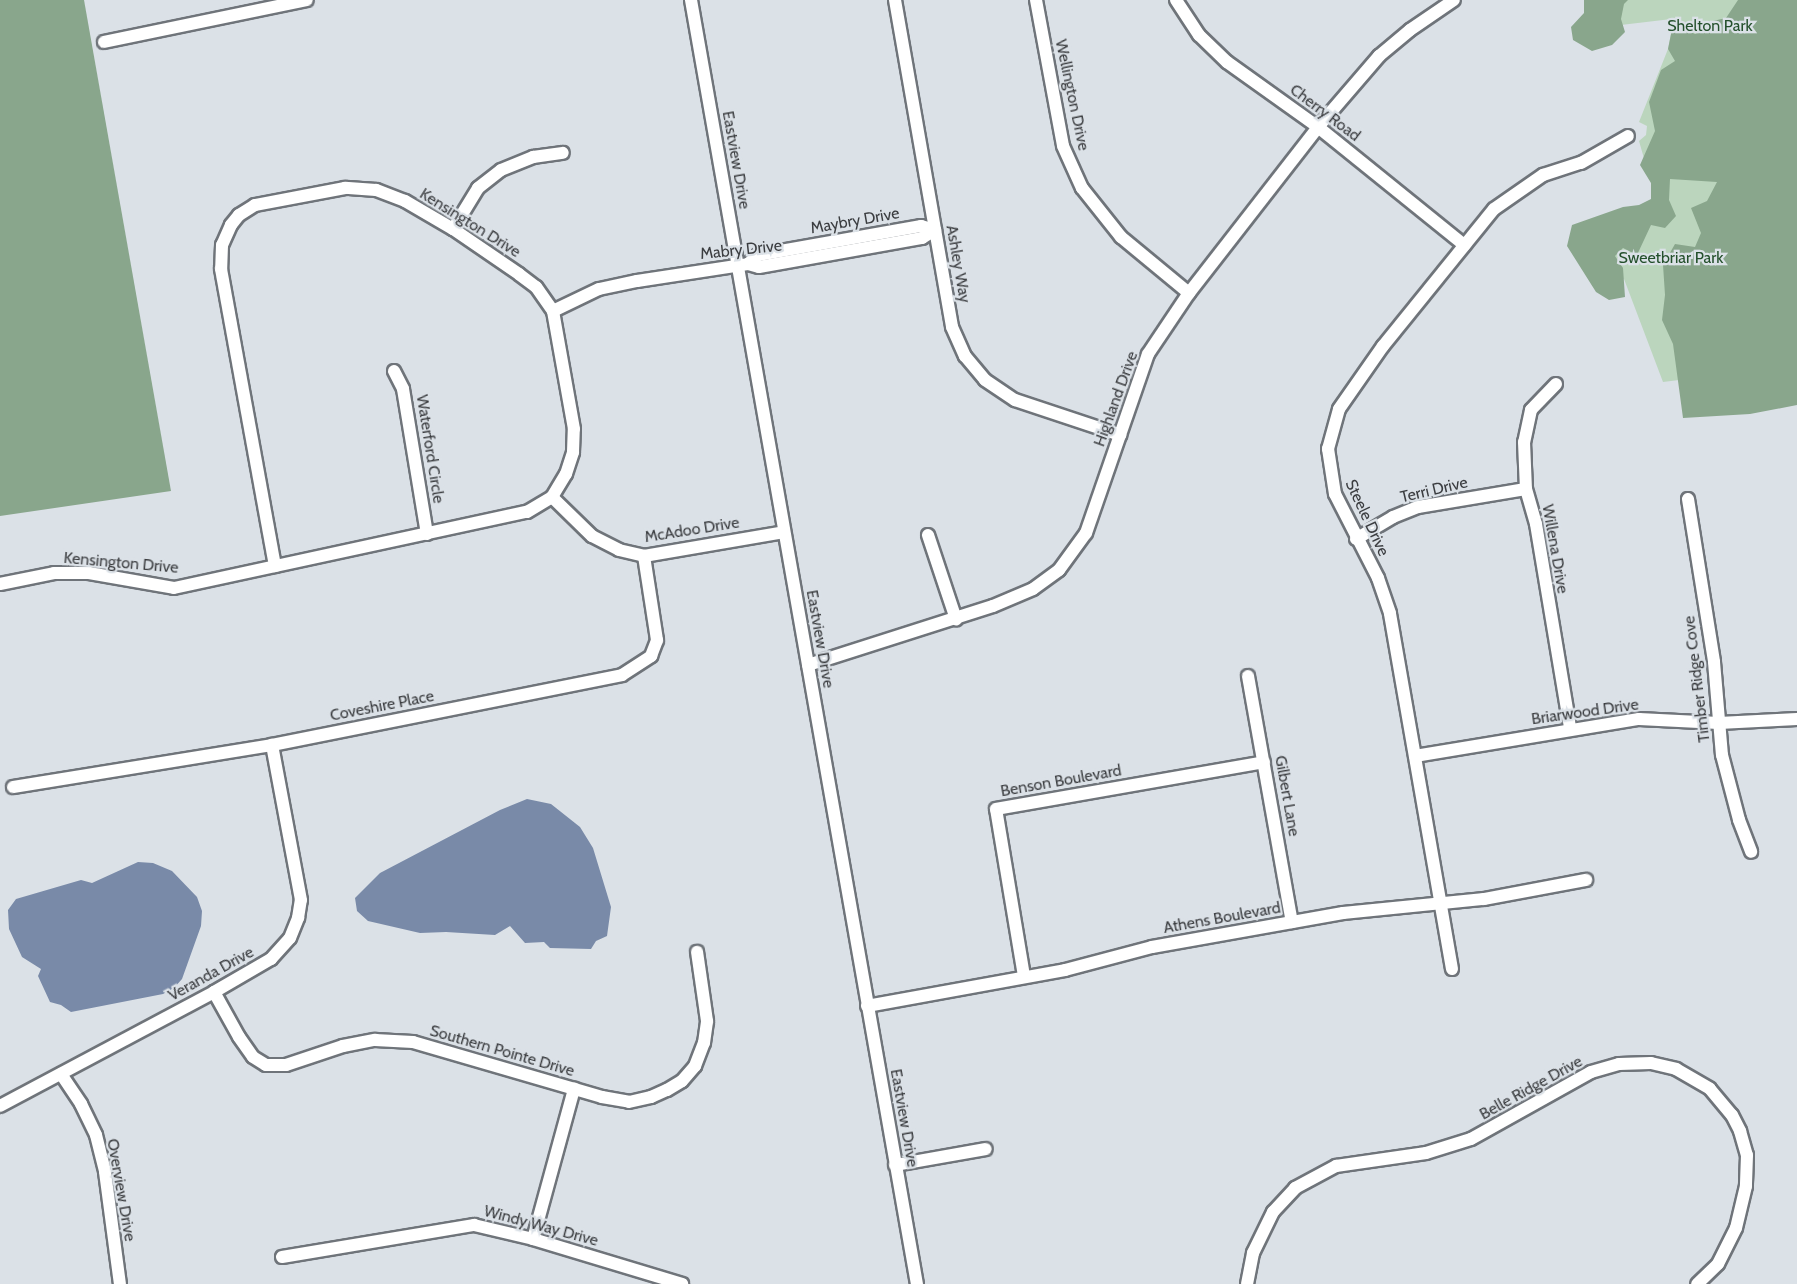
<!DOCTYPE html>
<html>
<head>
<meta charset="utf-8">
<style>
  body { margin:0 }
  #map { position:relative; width:1797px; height:1284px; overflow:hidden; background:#dbe1e7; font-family:Cabin,sans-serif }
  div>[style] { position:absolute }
  .green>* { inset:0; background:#bbd5bd }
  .forest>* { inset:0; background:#89a68c }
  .water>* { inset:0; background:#798aa8 }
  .roads { filter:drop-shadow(2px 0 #6f747a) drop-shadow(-2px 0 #6f747a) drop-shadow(0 2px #6f747a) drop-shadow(0 -2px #6f747a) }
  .minor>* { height:12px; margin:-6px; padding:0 6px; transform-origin:6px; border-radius:6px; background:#fff }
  span { translate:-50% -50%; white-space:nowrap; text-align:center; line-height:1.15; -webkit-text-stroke:4.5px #dbe1e7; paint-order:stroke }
  .park-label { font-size:16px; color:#24502c }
  .street-label { font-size:16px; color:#3b3d40 }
</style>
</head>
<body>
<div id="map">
  <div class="green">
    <div style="clip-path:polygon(1598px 0,1775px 0,1717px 182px,1743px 372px,1663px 382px,1624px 279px,1599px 283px,1580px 242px,1658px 207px,1639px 141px,1646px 135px,1647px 126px,1639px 122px,1668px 49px,1673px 24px,1680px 18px,1587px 29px)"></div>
  </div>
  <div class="forest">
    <div style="clip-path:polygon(0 0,84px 0,171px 491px,0 516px)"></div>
    <div style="clip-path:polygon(1584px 0,1628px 0,1624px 4px,1621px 19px,1625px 32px,1612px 45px,1592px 51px,1573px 40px,1571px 27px,1584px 13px)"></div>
    <div style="clip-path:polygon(1738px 0,1797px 0,1797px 405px,1750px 414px,1683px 418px,1673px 344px,1662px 320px,1665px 295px,1663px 265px,1675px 244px,1695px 247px,1701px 233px,1691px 208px,1707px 201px,1717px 182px,1670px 179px,1669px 200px,1676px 216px,1665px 228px,1651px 225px,1637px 255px,1623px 248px,1615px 256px,1623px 268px,1625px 297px,1609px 300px,1596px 292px,1567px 246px,1572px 225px,1623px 207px,1639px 205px,1651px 199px,1651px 183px,1640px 165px,1655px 131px,1649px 102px,1661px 70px,1675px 61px,1668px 49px,1673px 24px,1695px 34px,1708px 28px,1713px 21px,1726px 18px)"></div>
  </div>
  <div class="water">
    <div style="clip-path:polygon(527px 799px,551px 804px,580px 827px,593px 848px,611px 907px,607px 936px,596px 941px,591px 949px,550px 948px,544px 942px,525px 943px,510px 926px,495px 935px,446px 932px,420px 933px,368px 921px,357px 911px,355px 898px,380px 873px,500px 810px)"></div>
    <div style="clip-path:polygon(138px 862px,153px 863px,172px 871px,197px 897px,202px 911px,201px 926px,182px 979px,174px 988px,163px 994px,71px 1012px,61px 1005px,50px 1002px,38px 976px,41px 969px,22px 957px,9px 929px,8px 910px,16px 899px,81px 880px,92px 883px)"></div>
  </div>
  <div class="roads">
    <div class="minor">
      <div style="left:691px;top:0;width:1304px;rotate:80.02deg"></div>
      <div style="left:895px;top:0;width:332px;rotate:80.1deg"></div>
      <div style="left:952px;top:327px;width:32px;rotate:66deg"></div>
      <div style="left:965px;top:356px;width:31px;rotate:50deg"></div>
      <div style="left:985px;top:380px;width:36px;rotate:34deg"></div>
      <div style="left:1015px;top:400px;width:111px;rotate:18.4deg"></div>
      <div style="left:1036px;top:0;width:148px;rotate:79.5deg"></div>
      <div style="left:1063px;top:146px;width:46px;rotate:65.7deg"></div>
      <div style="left:1082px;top:188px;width:63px;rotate:51.5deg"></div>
      <div style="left:1121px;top:237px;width:88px;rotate:39.5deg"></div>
      <div style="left:1176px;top:0;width:42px;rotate:56.7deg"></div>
      <div style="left:1199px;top:35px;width:39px;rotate:44deg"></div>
      <div style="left:1227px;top:62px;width:112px;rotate:35.5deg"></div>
      <div style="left:1318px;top:127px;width:188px;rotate:38.9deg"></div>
      <div style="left:104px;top:42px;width:207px;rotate:-11.7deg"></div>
      <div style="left:453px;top:229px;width:48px;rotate:-58.6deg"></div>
      <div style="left:478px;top:188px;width:29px;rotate:-38deg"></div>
      <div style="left:501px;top:170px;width:35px;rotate:-22deg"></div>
      <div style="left:533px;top:157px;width:30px;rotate:-8deg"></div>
      <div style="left:748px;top:264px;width:13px;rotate:-42deg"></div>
      <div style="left:758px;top:255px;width:166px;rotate:-10.1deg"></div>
      <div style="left:921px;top:226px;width:15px;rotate:16deg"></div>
      <div style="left:553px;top:311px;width:51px;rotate:-25.6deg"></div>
      <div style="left:599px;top:289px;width:39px;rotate:-12deg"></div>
      <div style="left:637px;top:281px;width:112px;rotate:-8.7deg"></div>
      <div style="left:748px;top:264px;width:11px;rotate:15deg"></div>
      <div style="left:759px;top:267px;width:166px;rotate:-10.1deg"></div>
      <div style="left:922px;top:238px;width:15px;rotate:-32deg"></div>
      <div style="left:394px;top:371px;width:20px;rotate:63deg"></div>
      <div style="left:403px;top:389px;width:147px;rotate:80.6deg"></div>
      <div style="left:1556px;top:384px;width:36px;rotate:134deg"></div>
      <div style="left:1531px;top:410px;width:33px;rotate:102deg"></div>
      <div style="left:1524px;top:442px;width:47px;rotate:87.6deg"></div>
      <div style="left:1526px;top:489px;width:36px;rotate:74deg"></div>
      <div style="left:1536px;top:524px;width:207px;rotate:80.5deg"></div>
      <div style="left:552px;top:497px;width:56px;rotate:44.3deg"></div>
      <div style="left:592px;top:536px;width:30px;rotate:27deg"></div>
      <div style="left:619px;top:550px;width:26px;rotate:13deg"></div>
      <div style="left:644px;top:556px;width:142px;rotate:-9.7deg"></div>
      <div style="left:1688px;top:499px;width:165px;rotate:80.9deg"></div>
      <div style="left:1714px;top:662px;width:93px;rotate:85.1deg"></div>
      <div style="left:1722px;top:755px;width:67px;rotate:75.3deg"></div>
      <div style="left:1739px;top:820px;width:34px;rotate:69deg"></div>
      <div style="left:928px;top:535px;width:89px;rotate:71.6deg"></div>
      <div style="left:1356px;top:539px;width:43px;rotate:-30.7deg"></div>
      <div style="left:1393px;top:517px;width:27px;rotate:-22deg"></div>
      <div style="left:1418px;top:507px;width:109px;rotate:-9.5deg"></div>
      <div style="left:0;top:584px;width:55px;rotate:-11.5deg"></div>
      <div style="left:54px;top:573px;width:35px"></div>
      <div style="left:89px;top:573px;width:86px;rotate:10deg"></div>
      <div style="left:174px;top:588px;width:361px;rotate:-12.2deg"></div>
      <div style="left:527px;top:512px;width:29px;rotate:-31deg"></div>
      <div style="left:552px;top:497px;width:27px;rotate:-59deg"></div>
      <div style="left:566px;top:474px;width:23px;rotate:-72deg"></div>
      <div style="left:573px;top:452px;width:23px;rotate:-88deg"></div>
      <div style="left:574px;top:429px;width:120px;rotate:-100.1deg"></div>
      <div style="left:553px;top:311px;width:29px;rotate:-125deg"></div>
      <div style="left:536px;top:287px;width:21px;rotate:-143deg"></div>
      <div style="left:519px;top:274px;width:80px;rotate:-145.7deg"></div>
      <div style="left:453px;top:229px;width:56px;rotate:-149.7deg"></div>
      <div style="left:405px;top:201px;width:31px;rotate:-159deg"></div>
      <div style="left:376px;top:190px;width:31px;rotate:-176deg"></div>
      <div style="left:345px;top:188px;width:92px;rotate:169.3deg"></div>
      <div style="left:255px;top:205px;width:19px;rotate:148deg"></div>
      <div style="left:239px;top:215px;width:13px;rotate:129deg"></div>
      <div style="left:231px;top:225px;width:22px;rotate:114deg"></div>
      <div style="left:222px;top:245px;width:24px;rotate:92deg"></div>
      <div style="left:221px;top:269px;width:302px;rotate:79.7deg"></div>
      <div style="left:808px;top:665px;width:194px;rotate:-17.7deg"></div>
      <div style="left:993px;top:606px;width:43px;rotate:-23deg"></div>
      <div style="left:1033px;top:589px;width:32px;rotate:-36deg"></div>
      <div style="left:1059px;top:570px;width:46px;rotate:-53.9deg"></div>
      <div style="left:1086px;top:533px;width:189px;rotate:-70.9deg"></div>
      <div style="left:1148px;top:354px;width:73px;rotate:-56.1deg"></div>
      <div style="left:1189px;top:293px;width:210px;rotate:-52.1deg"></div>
      <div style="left:1318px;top:127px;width:94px;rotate:-49.3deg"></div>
      <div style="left:1379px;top:56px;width:40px;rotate:-40deg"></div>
      <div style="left:1410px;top:30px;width:53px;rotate:-34.3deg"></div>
      <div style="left:1248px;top:676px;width:250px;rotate:79.9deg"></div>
      <div style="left:1415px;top:756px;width:227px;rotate:-9.4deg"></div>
      <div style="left:1639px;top:719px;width:80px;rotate:2.9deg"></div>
      <div style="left:1719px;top:723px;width:78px;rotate:-2.9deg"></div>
      <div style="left:13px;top:787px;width:262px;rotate:-9.2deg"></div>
      <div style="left:272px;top:745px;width:357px;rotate:-11.3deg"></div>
      <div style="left:622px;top:675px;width:35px;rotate:-33deg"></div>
      <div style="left:651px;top:656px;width:17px;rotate:-69deg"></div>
      <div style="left:657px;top:640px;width:85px;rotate:-98.8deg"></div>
      <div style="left:1452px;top:969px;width:361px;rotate:-99.9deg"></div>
      <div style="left:1390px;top:613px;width:37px;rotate:-109deg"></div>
      <div style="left:1378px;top:578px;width:94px;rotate:-117.1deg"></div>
      <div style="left:1335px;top:494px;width:46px;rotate:-98.8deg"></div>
      <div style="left:1328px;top:449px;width:41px;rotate:-74.6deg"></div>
      <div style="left:1339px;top:409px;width:77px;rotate:-55.1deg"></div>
      <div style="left:1383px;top:346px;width:176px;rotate:-51deg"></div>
      <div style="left:1494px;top:209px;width:60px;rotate:-34.8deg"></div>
      <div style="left:1543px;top:175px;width:40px;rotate:-18deg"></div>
      <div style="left:1581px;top:163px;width:54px;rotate:-29.9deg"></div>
      <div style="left:1024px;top:976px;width:169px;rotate:-99.5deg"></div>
      <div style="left:996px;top:809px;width:272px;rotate:-9.9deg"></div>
      <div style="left:214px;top:992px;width:51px;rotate:60.9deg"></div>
      <div style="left:239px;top:1037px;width:24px;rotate:55deg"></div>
      <div style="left:253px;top:1057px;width:15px;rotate:32deg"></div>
      <div style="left:266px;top:1065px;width:20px"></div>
      <div style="left:286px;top:1065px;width:60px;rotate:-18.4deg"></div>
      <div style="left:343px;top:1046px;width:33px;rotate:-11deg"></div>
      <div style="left:375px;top:1040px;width:38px;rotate:3deg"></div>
      <div style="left:413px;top:1042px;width:197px;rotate:16.2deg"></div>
      <div style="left:602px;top:1097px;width:27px;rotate:10deg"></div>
      <div style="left:629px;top:1102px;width:23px;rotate:-13deg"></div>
      <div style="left:651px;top:1097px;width:17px;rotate:-24deg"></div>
      <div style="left:667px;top:1090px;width:17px;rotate:-31deg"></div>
      <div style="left:682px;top:1081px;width:20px;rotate:-49deg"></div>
      <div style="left:695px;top:1066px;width:25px;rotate:-69deg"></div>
      <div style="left:704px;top:1043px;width:22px;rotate:-82deg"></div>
      <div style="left:707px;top:1021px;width:70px;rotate:-98.2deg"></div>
      <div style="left:867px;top:1006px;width:201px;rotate:-10.3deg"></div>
      <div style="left:1065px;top:970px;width:90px;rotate:-14.8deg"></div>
      <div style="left:1152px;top:947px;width:194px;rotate:-10.1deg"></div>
      <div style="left:1343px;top:913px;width:142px;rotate:-5.7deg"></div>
      <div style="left:1484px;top:899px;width:104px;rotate:-10.6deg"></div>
      <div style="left:61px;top:1074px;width:36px;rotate:56deg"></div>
      <div style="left:81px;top:1104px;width:34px;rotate:64deg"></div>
      <div style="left:96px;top:1135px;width:38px;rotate:76deg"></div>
      <div style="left:105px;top:1172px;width:113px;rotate:82.4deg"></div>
      <div style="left:0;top:1106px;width:242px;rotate:-28deg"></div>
      <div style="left:214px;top:992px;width:66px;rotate:-30.1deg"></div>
      <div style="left:271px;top:959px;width:28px;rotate:-48deg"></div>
      <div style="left:290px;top:938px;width:22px;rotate:-68deg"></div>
      <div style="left:298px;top:918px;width:18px;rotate:-81deg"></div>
      <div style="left:301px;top:900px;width:158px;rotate:-100.6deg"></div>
      <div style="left:895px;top:1165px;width:92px;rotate:-10deg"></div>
      <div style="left:533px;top:1239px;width:156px;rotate:-74.7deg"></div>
      <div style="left:282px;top:1257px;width:195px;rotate:-9.5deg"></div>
      <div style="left:474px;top:1225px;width:61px;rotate:13.3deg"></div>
      <div style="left:533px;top:1239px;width:156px;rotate:16.8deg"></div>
      <div style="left:1247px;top:1284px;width:32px;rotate:-79deg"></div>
      <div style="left:1253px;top:1253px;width:46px;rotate:-64deg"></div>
      <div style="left:1273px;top:1212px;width:33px;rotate:-47deg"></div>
      <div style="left:1295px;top:1188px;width:47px;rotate:-28.2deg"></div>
      <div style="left:1336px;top:1166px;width:91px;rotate:-8.2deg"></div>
      <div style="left:1426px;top:1153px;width:47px;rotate:-17.3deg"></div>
      <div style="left:1471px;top:1139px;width:137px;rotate:-29.2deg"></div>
      <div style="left:1591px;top:1072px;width:29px;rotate:-16deg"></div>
      <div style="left:1619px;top:1064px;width:32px;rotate:-2deg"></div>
      <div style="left:1651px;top:1063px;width:26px;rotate:13deg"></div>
      <div style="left:1676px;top:1069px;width:39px;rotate:30deg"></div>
      <div style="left:1710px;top:1089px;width:34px;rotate:50deg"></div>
      <div style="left:1732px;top:1115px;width:18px;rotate:63deg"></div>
      <div style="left:1740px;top:1131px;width:25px;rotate:74deg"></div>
      <div style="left:1747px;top:1155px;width:31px;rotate:92deg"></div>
      <div style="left:1746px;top:1186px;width:43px;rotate:103.4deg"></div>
      <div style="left:1736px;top:1228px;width:40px;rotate:116.6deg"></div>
      <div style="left:1718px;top:1264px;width:29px;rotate:136deg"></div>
    </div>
  </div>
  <div class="park-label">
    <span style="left:1710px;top:26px">Shelton Park</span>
    <span style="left:1671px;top:258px">Sweetbriar Park</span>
  </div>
  <div class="street-label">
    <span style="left:1072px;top:95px;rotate:78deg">Wellington Drive</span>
    <span style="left:1325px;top:113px;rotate:37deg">Cherry Road</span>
    <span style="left:736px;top:160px;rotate:80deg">Eastview Drive</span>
    <span style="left:855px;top:221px;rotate:-10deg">Maybry Drive</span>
    <span style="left:470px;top:223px;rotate:32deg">Kensington Drive</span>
    <span style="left:741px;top:250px;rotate:-6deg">Mabry Drive</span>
    <span style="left:958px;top:264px;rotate:80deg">Ashley Way</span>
    <span style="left:1116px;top:399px;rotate:-70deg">Highland Drive</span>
    <span style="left:430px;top:449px;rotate:81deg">Waterford Circle</span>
    <span style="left:1434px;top:490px;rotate:-13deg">Terri Drive</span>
    <span style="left:1367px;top:518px;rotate:65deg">Steele Drive</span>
    <span style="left:692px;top:530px;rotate:-9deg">McAdoo Drive</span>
    <span style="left:1555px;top:549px;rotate:80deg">Willena Drive</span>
    <span style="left:121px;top:563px;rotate:5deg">Kensington Drive</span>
    <span style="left:820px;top:639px;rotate:80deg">Eastview Drive</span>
    <span style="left:1697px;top:679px;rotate:-97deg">Timber Ridge Cove</span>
    <span style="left:382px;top:706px;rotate:-11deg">Coveshire Place</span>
    <span style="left:1585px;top:712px;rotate:-8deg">Briarwood Drive</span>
    <span style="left:1061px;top:781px;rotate:-10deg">Benson Boulevard</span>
    <span style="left:1287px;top:796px;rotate:80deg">Gilbert Lane</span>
    <span style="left:1222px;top:918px;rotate:-10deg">Athens Boulevard</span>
    <span style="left:211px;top:974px;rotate:-29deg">Veranda Drive</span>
    <span style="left:502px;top:1051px;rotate:16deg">Southern Pointe Drive</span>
    <span style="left:1531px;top:1088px;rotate:-29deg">Belle Ridge Drive</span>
    <span style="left:904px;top:1118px;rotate:80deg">Eastview Drive</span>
    <span style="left:121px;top:1190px;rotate:80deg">Overview Drive</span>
    <span style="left:541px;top:1226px;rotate:15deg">Windy Way Drive</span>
  </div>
</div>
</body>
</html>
